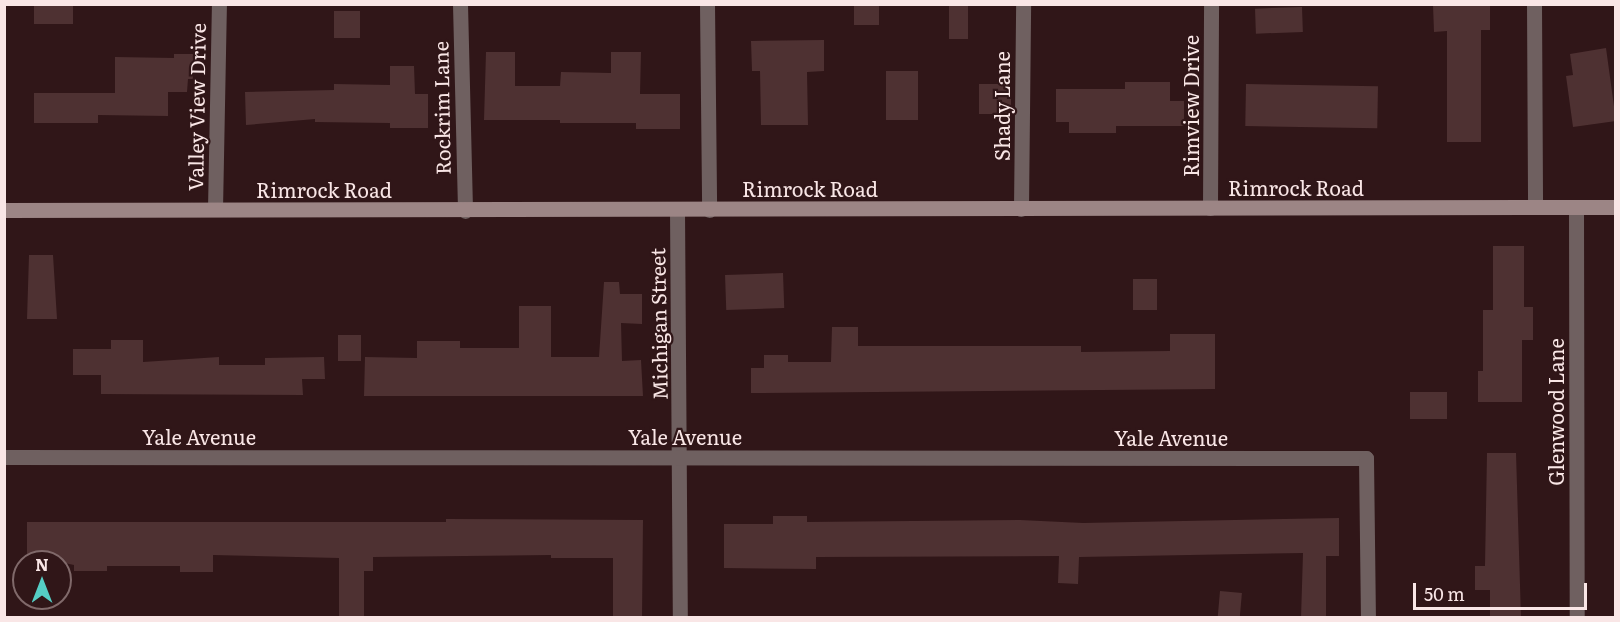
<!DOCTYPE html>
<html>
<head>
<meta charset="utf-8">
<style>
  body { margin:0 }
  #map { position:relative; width:1620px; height:622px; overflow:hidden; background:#301618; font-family:Literata,serif }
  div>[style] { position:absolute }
  .building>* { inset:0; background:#4e3132; transform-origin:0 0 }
  .street>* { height:15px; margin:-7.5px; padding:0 7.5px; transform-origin:7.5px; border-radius:7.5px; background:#6f6060 }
  .secondary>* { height:15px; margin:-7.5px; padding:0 7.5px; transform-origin:7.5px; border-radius:7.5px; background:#9c8585 }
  span { translate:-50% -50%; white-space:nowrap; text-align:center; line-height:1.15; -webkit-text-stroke:4.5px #301618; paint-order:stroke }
  .street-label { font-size:20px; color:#f9e6e6 }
  .frame { position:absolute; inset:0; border:6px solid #f9e6e6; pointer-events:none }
  .north { position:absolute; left:12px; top:550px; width:60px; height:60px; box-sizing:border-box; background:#301618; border:2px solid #80696a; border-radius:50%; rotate:0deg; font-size:16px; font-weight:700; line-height:24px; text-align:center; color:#f9e6e6 }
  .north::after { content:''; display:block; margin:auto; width:21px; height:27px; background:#55cec5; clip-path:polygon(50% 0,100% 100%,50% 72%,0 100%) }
  .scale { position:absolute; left:1413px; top:583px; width:174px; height:27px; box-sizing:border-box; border:3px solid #f9e6e6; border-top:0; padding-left:8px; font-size:18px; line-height:21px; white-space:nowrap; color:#f9e6e6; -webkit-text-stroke:4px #301618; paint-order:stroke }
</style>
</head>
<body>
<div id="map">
  <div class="building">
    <div style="left:34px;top:4px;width:39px;height:20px"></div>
    <div style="left:854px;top:4px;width:25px;height:21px"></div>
    <div style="left:949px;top:4px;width:19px;height:35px"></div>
    <div style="clip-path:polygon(1433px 5px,1490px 5px,1490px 30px,1481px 30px,1481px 142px,1447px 142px,1447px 31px,1434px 32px)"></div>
    <div style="left:1302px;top:7px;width:25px;height:47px;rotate:88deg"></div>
    <div style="left:334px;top:11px;width:26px;height:27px"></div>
    <div style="clip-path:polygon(824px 40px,824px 71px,807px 72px,808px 125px,761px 125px,760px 71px,752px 71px,751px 41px)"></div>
    <div style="clip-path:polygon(1606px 48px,1616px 121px,1573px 127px,1566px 76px,1573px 75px,1570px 54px)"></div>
    <div style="clip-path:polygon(486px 52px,515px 52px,515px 86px,560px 86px,561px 72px,611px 73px,611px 52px,641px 52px,640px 94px,680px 94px,680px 129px,636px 129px,636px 123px,560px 123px,560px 120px,484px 120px)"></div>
    <div style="clip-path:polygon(174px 54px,193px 54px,193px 79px,188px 79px,187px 92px,168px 92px,168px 116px,98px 115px,98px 123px,34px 123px,34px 93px,115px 93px,115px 57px,174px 58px)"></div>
    <div style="clip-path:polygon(390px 66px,414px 66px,415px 94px,428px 94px,428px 128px,390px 128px,390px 123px,315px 122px,315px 119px,246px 125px,245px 92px,334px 90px,334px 84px,390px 85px)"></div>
    <div style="left:886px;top:71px;width:32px;height:49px"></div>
    <div style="clip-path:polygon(1125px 82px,1170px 82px,1170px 101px,1184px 101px,1184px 126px,1116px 126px,1116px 133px,1069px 133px,1069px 122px,1056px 122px,1056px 89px,1125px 89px)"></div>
    <div style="left:979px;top:84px;width:32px;height:30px"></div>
    <div style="left:1246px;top:84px;width:132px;height:42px;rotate:1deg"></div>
    <div style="clip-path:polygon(1493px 246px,1524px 246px,1524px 307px,1533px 307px,1533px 340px,1522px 340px,1522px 402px,1478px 402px,1478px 371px,1483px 371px,1483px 310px,1493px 310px)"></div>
    <div style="clip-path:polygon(29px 255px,53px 255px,57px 319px,27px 319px)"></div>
    <div style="left:783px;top:273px;width:35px;height:58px;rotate:88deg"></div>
    <div style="left:1133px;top:279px;width:24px;height:31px"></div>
    <div style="clip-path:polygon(604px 282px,619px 282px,620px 294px,642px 294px,642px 324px,621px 323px,622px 361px,641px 360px,643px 396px,364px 396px,365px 357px,417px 358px,417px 341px,460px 341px,460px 348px,519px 348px,519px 306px,551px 306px,551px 357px,599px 357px)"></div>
    <div style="clip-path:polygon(832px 327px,858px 327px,858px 346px,1081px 346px,1081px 352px,1170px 351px,1170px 334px,1215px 334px,1215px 389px,751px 393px,751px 368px,764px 368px,764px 355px,788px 355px,788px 362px,831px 362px)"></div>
    <div style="left:338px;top:335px;width:23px;height:26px"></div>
    <div style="clip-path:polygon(111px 340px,143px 340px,143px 362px,219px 357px,219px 365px,265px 365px,265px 358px,324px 357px,325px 379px,302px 379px,303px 395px,101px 394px,101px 375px,73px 375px,73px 349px,111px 349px)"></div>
    <div style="left:1410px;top:392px;width:37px;height:27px"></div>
    <div style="clip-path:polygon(1487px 453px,1516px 453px,1521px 618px,1490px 618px,1490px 590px,1475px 590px,1475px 566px,1485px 566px)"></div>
    <div style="clip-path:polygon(773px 516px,807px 516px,807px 522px,1020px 520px,1083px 523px,1339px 518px,1339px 556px,1326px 556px,1326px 618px,1301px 618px,1303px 553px,1079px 557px,1078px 584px,1058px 583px,1059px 556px,816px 557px,816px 569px,724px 568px,724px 524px,773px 524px)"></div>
    <div style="clip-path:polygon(446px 519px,643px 520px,642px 618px,613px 618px,613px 558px,551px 558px,551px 555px,373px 557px,373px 571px,364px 571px,364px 618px,339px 618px,339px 558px,213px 555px,213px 572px,180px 572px,180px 566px,107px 566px,107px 571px,74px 571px,74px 565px,60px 562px,27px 562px,27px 522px,446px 522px)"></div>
    <div style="left:1220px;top:591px;width:22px;height:25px;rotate:5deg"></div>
  </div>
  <div class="street">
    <div style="left:460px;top:4px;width:207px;rotate:88.6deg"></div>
    <div style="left:707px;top:4px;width:206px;rotate:89.4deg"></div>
    <div style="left:1534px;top:4px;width:203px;rotate:89.7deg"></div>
    <div style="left:1576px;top:207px;width:411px;rotate:89.9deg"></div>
    <div style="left:1210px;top:208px;width:204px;rotate:-89.7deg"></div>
    <div style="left:215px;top:209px;width:205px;rotate:-88.9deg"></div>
    <div style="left:1021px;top:209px;width:205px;rotate:-89.4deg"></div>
    <div style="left:677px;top:210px;width:408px;rotate:89.6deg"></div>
    <div style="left:4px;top:457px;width:1362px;rotate:0.04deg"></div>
    <div style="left:1366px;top:458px;width:160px;rotate:89.3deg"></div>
  </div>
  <div class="secondary">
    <div style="left:4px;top:210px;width:1612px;rotate:-0.11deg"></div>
  </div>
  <div class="street-label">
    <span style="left:1001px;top:106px;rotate:-90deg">Shady Lane</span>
    <span style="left:1190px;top:106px;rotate:-90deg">Rimview Drive</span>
    <span style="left:196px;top:107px;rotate:-89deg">Valley View Drive</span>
    <span style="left:441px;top:108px;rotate:-91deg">Rockrim Lane</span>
    <span style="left:1296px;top:187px">Rimrock Road</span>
    <span style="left:810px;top:188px">Rimrock Road</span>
    <span style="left:324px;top:189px">Rimrock Road</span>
    <span style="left:658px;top:324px;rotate:-91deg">Michigan Street</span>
    <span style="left:1555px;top:412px;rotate:-90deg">Glenwood Lane</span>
    <span style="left:199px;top:436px">Yale Avenue</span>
    <span style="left:685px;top:436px">Yale Avenue</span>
    <span style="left:1171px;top:437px">Yale Avenue</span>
  </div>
  <div class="frame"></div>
  <div class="north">N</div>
  <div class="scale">50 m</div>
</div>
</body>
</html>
